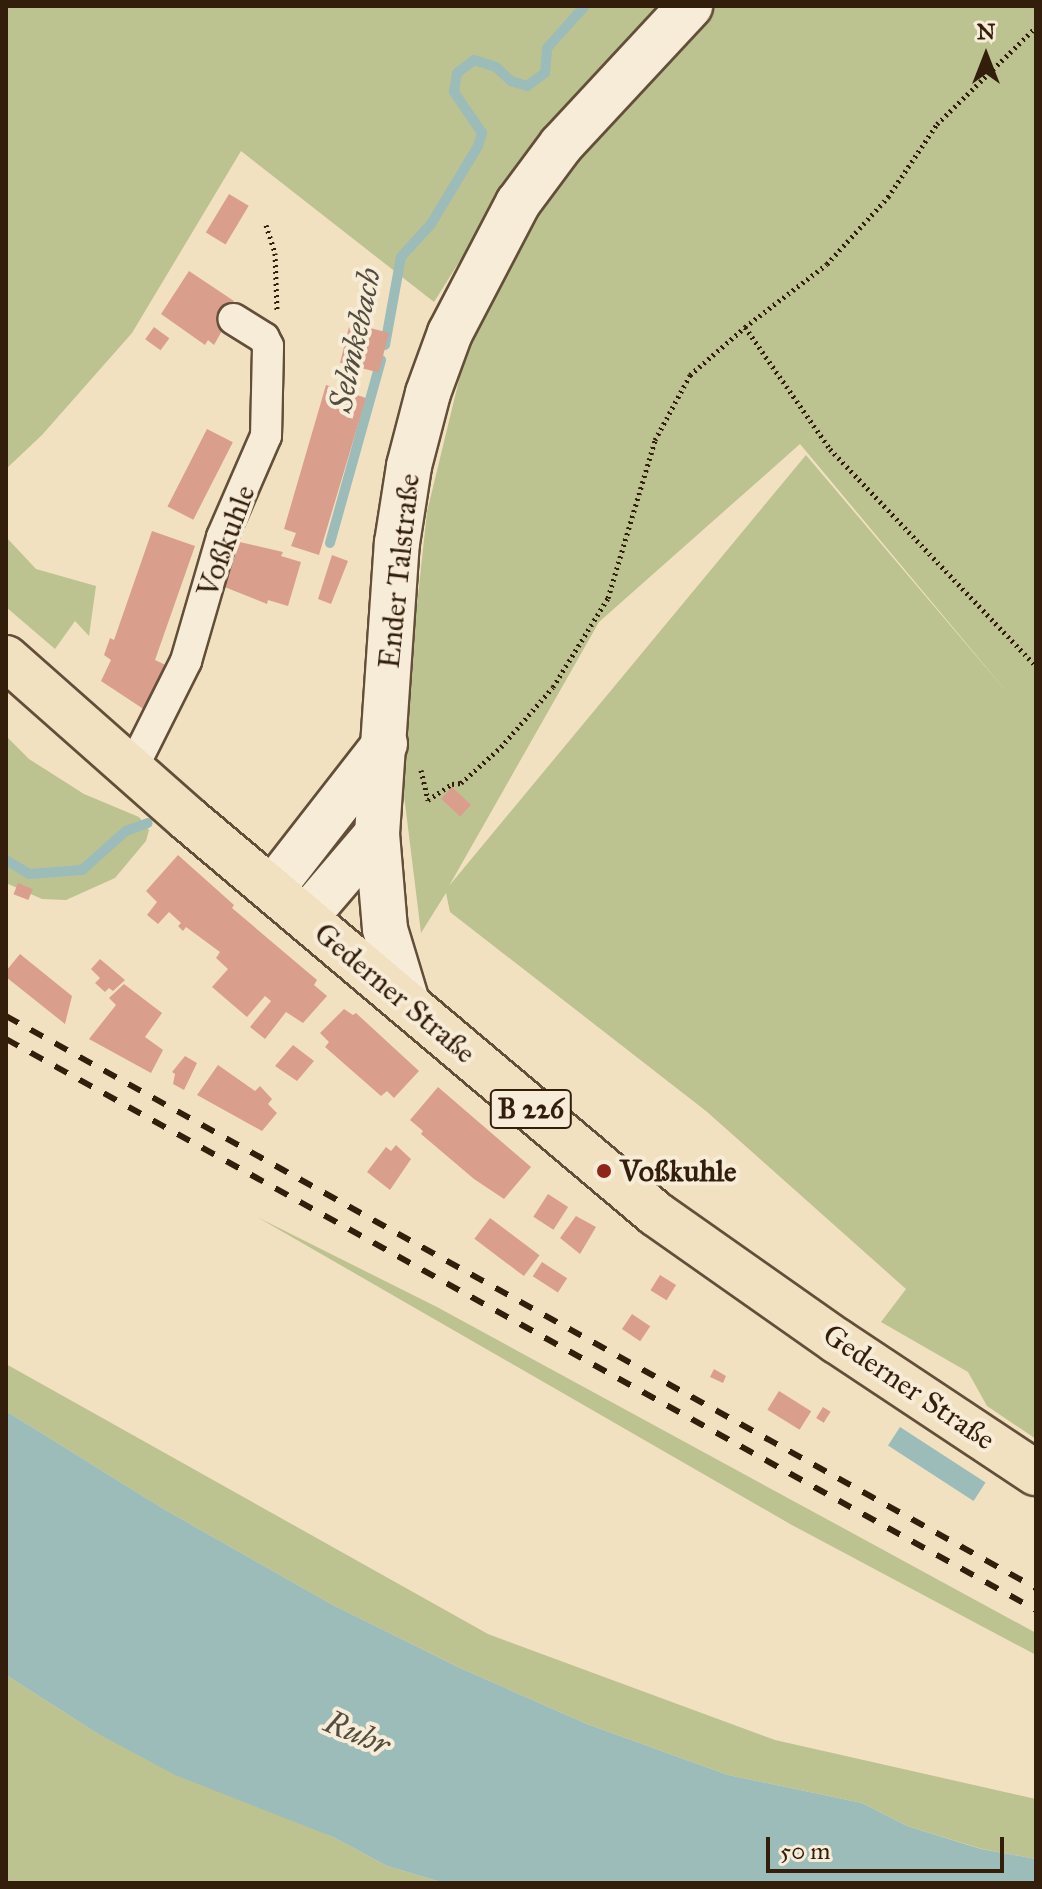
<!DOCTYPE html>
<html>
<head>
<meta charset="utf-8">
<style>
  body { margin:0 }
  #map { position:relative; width:1042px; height:1889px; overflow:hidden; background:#f2e1c1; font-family:"IM FELL Great Primer",serif }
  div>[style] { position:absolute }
  .green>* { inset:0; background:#bdc291 }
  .water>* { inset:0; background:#9cbcb9; transform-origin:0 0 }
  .stream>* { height:10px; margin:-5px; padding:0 5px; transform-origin:5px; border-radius:5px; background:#9cbcb9 }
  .building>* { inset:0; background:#da9e8c; transform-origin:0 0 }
  .path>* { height:5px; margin-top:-2.5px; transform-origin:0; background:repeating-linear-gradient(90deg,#331e0c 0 2px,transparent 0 6px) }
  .roads { filter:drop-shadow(2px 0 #634f39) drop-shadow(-2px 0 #634f39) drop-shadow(0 2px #634f39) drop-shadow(0 -2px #634f39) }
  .street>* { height:30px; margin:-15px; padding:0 15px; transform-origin:15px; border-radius:15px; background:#f7ecd7 }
  .secondary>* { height:44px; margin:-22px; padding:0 22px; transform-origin:22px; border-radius:22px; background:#f7ecd7 }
  .primary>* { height:44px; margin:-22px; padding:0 22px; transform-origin:22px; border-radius:22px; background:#f2e1c1 }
  .rail>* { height:6px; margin-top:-3px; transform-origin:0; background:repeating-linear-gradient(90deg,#331e0c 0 14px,transparent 0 28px) }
  .dots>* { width:22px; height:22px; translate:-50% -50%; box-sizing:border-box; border:4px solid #f7ecd7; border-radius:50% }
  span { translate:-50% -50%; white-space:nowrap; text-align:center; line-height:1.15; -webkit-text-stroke:8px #f7ecd7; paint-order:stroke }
  .shield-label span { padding:2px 6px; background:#f7ecd7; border:2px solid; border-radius:6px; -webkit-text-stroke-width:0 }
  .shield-label { font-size:28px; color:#331e0c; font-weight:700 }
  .street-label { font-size:30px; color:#331e0c }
  .poi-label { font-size:30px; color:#331e0c; font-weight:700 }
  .left { translate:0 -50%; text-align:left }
  .water-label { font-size:32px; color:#524d40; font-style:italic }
  .frame { position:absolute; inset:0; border:8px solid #331e0c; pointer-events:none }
  .north { position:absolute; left:946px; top:16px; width:80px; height:80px; -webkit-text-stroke:6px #f7ecd7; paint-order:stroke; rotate:0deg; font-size:22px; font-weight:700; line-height:32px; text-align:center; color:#331e0c }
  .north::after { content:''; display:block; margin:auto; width:28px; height:36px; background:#331e0c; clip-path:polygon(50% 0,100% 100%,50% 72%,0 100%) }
  .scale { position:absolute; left:766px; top:1837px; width:238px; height:36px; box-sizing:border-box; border:4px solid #331e0c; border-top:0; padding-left:10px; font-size:24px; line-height:28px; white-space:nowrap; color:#331e0c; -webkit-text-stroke:6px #f7ecd7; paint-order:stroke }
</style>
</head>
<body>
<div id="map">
  <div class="green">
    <div style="clip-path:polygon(6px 6px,667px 6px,502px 194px,434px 302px,241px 151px,132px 333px,42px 435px,6px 469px)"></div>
    <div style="clip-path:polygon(evenodd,713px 6px,1036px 6px,1036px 1439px,987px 1406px,968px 1372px,881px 1322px,906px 1289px,706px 1111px,450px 912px,446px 893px,421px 933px,400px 763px,427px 512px,473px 322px,532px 218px,599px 129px,713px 6px,800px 444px,1011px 697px,806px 455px,449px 886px,599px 622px,800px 444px)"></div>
    <div style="clip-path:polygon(6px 537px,36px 569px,96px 586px,89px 636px,75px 621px,55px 649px,6px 607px)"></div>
    <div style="clip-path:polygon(6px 736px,29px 759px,84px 794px,139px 817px,149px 830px,146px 841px,115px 878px,66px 900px,42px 899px,6px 883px)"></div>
    <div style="clip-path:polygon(257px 1217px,437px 1307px,1036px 1633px,1036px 1655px,790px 1524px)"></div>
    <div style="clip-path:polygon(6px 1364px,488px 1634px,775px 1740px,1036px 1799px,1036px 1859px,982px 1849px,907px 1826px,862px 1803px,728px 1775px,587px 1724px,460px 1668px,331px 1604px,162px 1508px,6px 1411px)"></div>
    <div style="clip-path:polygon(6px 1675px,95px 1732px,333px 1837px,387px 1866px,444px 1883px,6px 1883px)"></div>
  </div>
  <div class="water">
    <div style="clip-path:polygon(6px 1411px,162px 1508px,331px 1604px,460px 1668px,587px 1724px,728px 1775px,862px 1803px,907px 1826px,981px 1849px,1036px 1859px,1036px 1883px,444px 1883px,387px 1866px,333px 1837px,175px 1775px,95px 1732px,6px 1675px)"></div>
    <div style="left:900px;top:1427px;width:102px;height:22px;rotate:33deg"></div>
  </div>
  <div class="stream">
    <div style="left:385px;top:345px;width:89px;rotate:-79.7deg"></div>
    <div style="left:401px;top:257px;width:45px;rotate:-47.7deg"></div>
    <div style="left:431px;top:224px;width:91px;rotate:-58.9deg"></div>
    <div style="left:478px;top:146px;width:14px;rotate:-73deg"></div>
    <div style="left:482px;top:133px;width:50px;rotate:-124.3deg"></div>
    <div style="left:454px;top:92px;width:19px;rotate:-81deg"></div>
    <div style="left:457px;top:73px;width:21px;rotate:-37deg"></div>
    <div style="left:474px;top:60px;width:23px;rotate:18deg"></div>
    <div style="left:496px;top:67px;width:21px;rotate:43deg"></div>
    <div style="left:511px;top:81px;width:17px;rotate:17deg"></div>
    <div style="left:527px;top:86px;width:22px;rotate:-36deg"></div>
    <div style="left:545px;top:73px;width:25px;rotate:-85deg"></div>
    <div style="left:547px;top:48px;width:57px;rotate:-47.9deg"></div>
    <div style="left:330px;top:543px;width:190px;rotate:-74.4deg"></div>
    <div style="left:6px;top:860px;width:27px;rotate:31deg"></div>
    <div style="left:29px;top:874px;width:53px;rotate:-4.3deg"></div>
    <div style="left:82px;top:870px;width:59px;rotate:-41.6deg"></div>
    <div style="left:126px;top:831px;width:23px;rotate:-20deg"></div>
  </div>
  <div class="building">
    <div style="left:229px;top:194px;width:23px;height:45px;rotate:31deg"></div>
    <div style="clip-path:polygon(189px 271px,234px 301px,222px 319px,227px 322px,214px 345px,208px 340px,205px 345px,161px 314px)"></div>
    <div style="left:350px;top:323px;width:40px;height:41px;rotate:14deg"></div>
    <div style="left:154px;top:327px;width:19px;height:15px;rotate:36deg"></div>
    <div style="clip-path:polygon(326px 385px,366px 398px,319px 555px,291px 546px,296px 533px,284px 529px)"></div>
    <div style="left:207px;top:429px;width:29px;height:87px;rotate:27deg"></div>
    <div style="clip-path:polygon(152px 531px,195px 546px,155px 660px,172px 668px,148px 712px,101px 681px,111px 660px,104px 655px,110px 638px,114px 640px)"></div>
    <div style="clip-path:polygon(231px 540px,283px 552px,281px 556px,301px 562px,288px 606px,268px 600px,267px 604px,217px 584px)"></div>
    <div style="clip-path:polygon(332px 555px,348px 561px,331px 604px,318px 599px)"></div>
    <div style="left:452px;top:787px;width:26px;height:16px;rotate:43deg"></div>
    <div style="clip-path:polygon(178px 855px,234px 905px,232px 908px,317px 980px,314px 985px,327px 996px,303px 1023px,286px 1012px,265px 1039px,250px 1027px,271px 1001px,265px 996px,247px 1017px,212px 987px,228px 969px,216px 958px,220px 952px,186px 927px,183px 931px,178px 926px,181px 923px,169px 912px,158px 924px,147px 915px,157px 902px,146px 891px)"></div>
    <div style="left:18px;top:883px;width:16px;height:12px;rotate:22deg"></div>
    <div style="clip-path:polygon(20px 954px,72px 996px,65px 1024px,6px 977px,6px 971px)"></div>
    <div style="clip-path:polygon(100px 959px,125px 980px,113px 991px,109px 988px,105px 992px,95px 983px,100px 978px,91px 969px)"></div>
    <div style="clip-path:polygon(124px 984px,162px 1013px,145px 1037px,163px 1050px,151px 1073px,89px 1039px,116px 1005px,109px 998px)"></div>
    <div style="clip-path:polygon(344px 1009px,353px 1015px,356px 1013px,419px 1071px,394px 1098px,387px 1091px,381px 1096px,325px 1047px,329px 1042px,320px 1033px)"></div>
    <div style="clip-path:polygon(293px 1045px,314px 1061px,297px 1081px,275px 1066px)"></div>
    <div style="clip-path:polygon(185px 1056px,197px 1063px,184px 1090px,173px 1084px,175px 1074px,172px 1072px)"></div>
    <div style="clip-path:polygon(218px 1065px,255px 1091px,260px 1086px,272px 1099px,268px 1104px,277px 1113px,262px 1131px,197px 1095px)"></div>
    <div style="clip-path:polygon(438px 1087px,531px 1167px,504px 1199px,474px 1179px,421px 1134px,423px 1131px,410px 1120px)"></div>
    <div style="clip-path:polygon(396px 1145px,411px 1159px,390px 1190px,367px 1172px,386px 1147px,391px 1151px)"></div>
    <div style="left:548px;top:1194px;width:24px;height:27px;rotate:33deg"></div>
    <div style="clip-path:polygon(576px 1216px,596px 1227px,580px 1254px,560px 1238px)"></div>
    <div style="left:490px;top:1218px;width:62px;height:26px;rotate:37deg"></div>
    <div style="left:542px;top:1262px;width:30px;height:17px;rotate:33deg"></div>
    <div style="left:660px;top:1275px;width:19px;height:18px;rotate:32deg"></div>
    <div style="left:632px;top:1314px;width:22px;height:18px;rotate:34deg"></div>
    <div style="clip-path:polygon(714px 1369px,726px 1376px,723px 1383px,710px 1377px)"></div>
    <div style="left:779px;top:1391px;width:38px;height:22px;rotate:32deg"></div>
    <div style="left:823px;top:1407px;width:9px;height:13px;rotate:32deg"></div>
  </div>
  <div class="path">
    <div style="left:266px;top:225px;width:29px;rotate:72deg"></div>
    <div style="left:275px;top:253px;width:57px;rotate:88deg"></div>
    <div style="left:745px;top:327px;width:149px;rotate:55.1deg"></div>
    <div style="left:830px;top:449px;width:299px;rotate:46.5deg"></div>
    <div style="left:421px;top:770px;width:31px;rotate:77deg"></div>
    <div style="left:428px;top:800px;width:29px;rotate:-34deg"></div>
    <div style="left:452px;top:784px;width:9px;rotate:-6deg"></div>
    <div style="left:461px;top:783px;width:54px;rotate:-42deg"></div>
    <div style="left:501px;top:747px;width:79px;rotate:-49.1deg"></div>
    <div style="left:553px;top:687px;width:105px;rotate:-58.3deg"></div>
    <div style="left:608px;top:598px;width:165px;rotate:-73.4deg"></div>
    <div style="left:655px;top:440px;width:74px;rotate:-61.7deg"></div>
    <div style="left:690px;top:375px;width:73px;rotate:-41.1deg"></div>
    <div style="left:745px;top:327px;width:103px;rotate:-37.5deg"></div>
    <div style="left:827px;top:264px;width:91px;rotate:-47.7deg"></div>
    <div style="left:888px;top:197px;width:88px;rotate:-56.1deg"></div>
    <div style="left:937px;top:124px;width:139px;rotate:-44.4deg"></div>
  </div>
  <div class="roads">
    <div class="street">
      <div style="left:132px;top:769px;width:121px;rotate:-63.4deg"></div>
      <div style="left:186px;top:661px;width:129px;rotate:-73.8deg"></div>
      <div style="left:222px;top:537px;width:110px;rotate:-66.5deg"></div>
      <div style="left:266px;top:436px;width:90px;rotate:-88.7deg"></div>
      <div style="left:268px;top:346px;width:9px;rotate:-117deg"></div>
      <div style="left:264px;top:338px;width:36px;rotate:-148deg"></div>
    </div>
    <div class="secondary">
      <div style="left:272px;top:889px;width:184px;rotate:-52.1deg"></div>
      <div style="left:306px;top:917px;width:109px;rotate:-49.5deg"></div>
      <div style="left:407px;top:1002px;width:76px;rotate:-106.8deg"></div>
      <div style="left:385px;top:929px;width:95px;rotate:-94.8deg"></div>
      <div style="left:377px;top:834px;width:292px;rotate:-86.1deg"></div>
      <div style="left:397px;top:543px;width:78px;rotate:-81.1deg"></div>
      <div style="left:409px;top:466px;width:75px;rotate:-75.4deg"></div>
      <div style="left:428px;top:393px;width:64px;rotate:-69.9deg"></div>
      <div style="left:450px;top:333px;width:147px;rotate:-62.4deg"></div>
      <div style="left:518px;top:203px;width:72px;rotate:-53.4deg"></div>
      <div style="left:561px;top:145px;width:190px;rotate:-47.1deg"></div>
    </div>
    <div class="primary">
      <div style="left:6px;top:658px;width:243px;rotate:41.5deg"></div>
      <div style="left:188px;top:819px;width:612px;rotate:40.16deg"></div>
      <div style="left:656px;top:1214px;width:221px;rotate:35.1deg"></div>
      <div style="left:837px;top:1341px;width:239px;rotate:33.6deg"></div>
    </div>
  </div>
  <div class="rail">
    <div style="left:6px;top:1016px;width:1178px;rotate:29.05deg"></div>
    <div style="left:6px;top:1039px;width:1178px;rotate:29deg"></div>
  </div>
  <div class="dots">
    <div style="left:604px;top:1171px;background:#8f2418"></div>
  </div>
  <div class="shield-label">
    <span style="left:531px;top:1109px">B 226</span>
  </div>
  <div class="street-label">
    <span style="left:226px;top:541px;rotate:-70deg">Voßkuhle</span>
    <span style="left:399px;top:571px;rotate:-84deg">Ender Talstraße</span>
    <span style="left:395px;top:993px;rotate:40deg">Gederner Straße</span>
    <span style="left:909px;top:1387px;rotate:34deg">Gederner Straße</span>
  </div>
  <div class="poi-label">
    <span class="left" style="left:620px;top:1171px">Voßkuhle</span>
  </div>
  <div class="water-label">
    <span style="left:356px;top:340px;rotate:-78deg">Selmkebach</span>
    <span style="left:357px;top:1734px;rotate:23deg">Ruhr</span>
  </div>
  <div class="frame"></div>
  <div class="north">N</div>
  <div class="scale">50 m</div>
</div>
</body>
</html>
